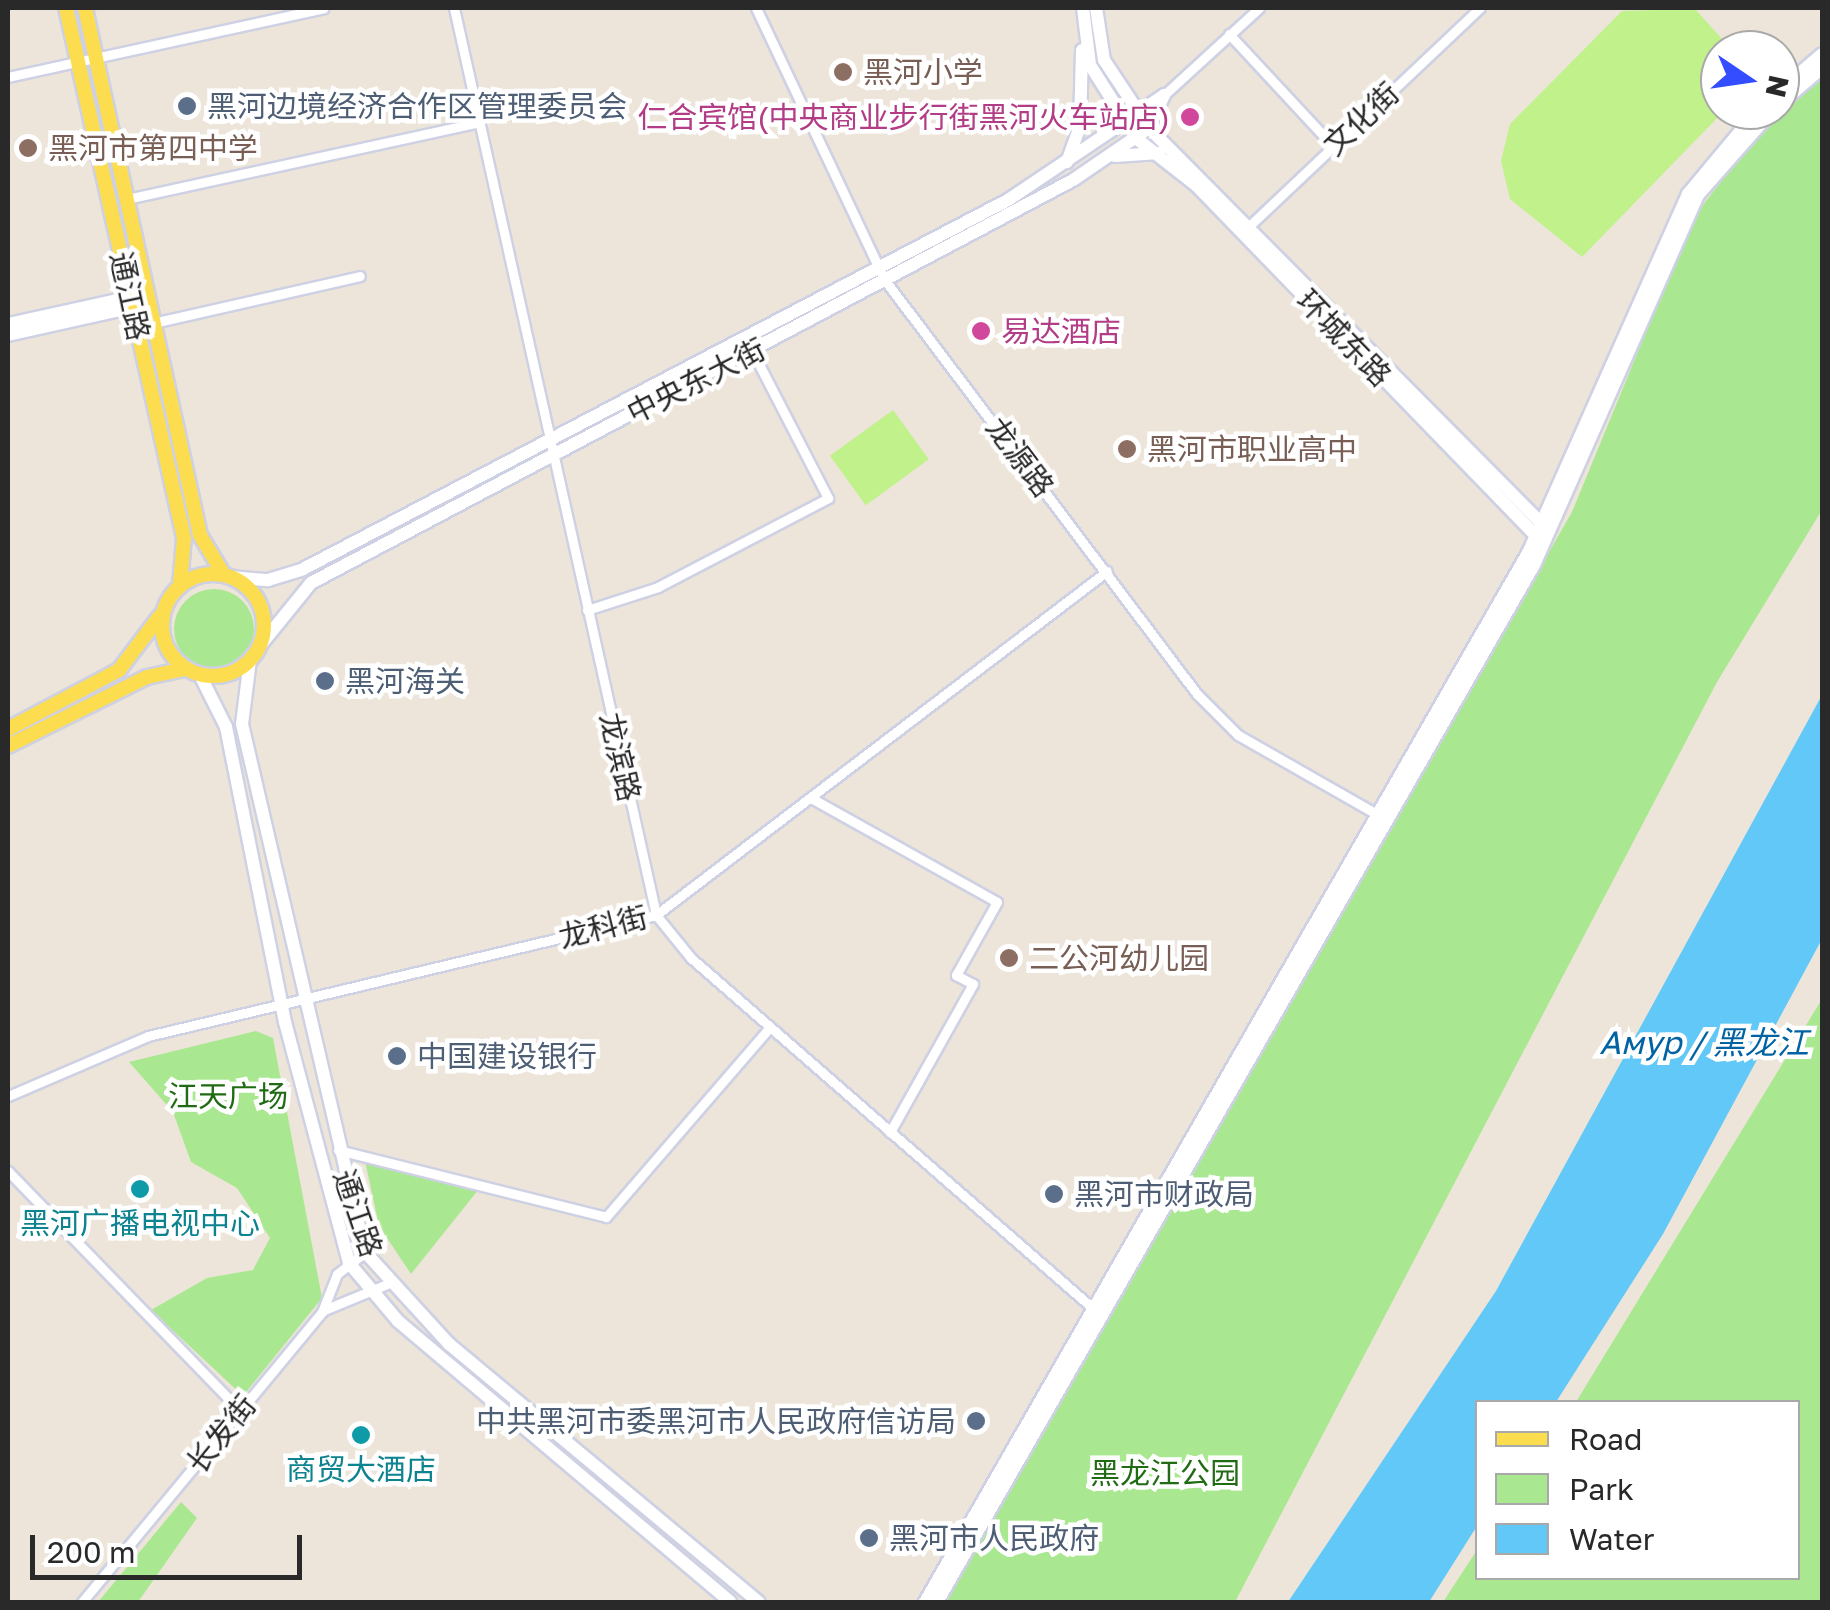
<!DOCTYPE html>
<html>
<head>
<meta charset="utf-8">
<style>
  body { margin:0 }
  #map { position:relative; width:1830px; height:1610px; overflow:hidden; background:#ede5d9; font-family:"Golos Text","Noto Sans SC",sans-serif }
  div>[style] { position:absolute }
  .green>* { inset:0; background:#a9e890 }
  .round { border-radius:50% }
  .pitch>* { inset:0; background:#c0f18b; transform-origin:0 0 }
  .water>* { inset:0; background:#62c8f8 }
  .roads { filter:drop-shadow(2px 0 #ced1e3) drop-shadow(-2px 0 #ced1e3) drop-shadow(0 2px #ced1e3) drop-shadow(0 -2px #ced1e3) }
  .street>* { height:9px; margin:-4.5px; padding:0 4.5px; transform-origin:4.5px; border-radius:4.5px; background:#fff }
  .secondary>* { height:12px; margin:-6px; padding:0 6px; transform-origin:6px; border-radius:6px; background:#fff }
  .primary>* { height:14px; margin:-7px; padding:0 7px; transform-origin:7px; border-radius:7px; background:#fcdd4f }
  .primary>.ring { margin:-7px; padding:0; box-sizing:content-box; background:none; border:14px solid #fcdd4f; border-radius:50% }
  .dots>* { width:28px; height:28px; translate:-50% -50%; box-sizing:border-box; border:5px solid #fff; border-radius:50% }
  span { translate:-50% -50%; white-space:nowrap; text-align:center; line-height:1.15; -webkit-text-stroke:9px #fff; paint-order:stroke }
  .education-label { font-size:30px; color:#785e54 }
  .left { translate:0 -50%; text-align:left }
  .service-label { font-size:30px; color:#4e5e75 }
  .right { translate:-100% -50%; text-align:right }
  .hotel-label { font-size:30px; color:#b23c85 }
  .street-label { font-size:30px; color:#292929 }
  .park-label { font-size:30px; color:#216b14 }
  .culture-label { font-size:30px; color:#0d838f }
  .water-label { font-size:32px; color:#0263a3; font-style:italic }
  .frame { position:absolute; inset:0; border:10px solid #292929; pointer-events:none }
  .legend { position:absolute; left:1475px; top:1400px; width:325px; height:180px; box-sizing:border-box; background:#fff; border:2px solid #a9a9a9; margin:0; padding:12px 18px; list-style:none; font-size:30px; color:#292929 }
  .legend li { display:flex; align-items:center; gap:20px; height:50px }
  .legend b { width:50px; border:2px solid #a9a9a9 }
  .north { position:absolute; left:1700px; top:30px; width:100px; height:100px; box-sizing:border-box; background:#fff; border:2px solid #a9a9a9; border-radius:50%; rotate:103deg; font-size:28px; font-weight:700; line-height:40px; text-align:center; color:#292929 }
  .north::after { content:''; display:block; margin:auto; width:35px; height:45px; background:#344eff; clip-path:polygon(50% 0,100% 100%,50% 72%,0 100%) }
  .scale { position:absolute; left:30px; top:1535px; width:272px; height:45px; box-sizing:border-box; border:5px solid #292929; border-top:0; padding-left:12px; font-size:30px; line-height:35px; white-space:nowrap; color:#292929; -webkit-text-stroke:8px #fff; paint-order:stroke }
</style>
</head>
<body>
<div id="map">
  <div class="green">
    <div style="clip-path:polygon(1822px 77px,1822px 510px,1717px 682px,1235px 1602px,945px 1602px,1572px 512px,1693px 218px,1762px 128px)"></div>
    <div class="round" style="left:174px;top:589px;width:80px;height:80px"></div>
    <div style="clip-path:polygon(1822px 999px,1822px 1602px,1443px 1602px,1477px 1550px,1478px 1578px,1798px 1578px,1798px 1402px,1576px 1402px)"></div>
    <div style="clip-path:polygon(256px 1031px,273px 1038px,322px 1298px,243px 1396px,151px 1310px,207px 1278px,253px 1270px,270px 1238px,237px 1188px,191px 1162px,173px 1112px,129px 1062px)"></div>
    <div style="clip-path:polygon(365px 1161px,479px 1189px,411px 1274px,379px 1226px)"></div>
    <div style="clip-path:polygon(181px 1502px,197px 1518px,138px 1602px,98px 1602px)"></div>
  </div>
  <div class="pitch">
    <div style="clip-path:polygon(1695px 9px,1732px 50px,1720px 50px,1725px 110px,1582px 257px,1510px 199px,1501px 161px,1510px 124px,1622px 11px)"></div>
    <div style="left:893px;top:410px;width:61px;height:78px;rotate:54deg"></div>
  </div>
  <div class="water">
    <div style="clip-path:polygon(1822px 695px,1822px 939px,1663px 1234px,1556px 1402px,1478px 1402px,1477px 1526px,1429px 1602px,1288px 1602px,1496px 1291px)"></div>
  </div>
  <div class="roads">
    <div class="street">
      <div style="left:454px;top:8px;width:929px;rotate:77.44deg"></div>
      <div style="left:656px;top:915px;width:55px;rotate:50.9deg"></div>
      <div style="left:691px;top:958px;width:537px;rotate:41.08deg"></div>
      <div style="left:756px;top:8px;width:300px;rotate:64.7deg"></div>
      <div style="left:884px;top:279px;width:520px;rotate:52.98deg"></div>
      <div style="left:1197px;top:694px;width:58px;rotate:45deg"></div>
      <div style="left:1238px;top:735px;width:163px;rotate:29.7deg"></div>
      <div style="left:1229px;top:34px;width:151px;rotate:47.1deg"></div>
      <div style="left:8px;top:77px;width:323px;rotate:-12.3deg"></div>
      <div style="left:1164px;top:95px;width:129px;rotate:-42.5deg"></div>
      <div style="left:127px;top:199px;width:360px;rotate:-12.3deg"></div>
      <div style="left:1246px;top:229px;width:322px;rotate:-43.4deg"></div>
      <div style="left:153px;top:323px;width:212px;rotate:-12.8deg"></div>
      <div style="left:587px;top:610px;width:75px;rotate:-17.9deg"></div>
      <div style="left:658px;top:587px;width:192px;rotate:-27.6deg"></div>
      <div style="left:828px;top:498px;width:163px;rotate:-117.3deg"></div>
      <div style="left:811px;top:798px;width:213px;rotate:29.2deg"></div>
      <div style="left:997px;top:902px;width:84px;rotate:119.3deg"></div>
      <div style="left:956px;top:975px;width:19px;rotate:28deg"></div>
      <div style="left:973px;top:984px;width:170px;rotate:119.3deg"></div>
      <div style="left:8px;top:1096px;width:152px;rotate:-23.2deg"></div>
      <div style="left:148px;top:1036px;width:522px;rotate:-13.4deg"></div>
      <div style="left:656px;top:915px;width:567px;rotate:-37.33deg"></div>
      <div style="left:338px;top:1150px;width:276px;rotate:14deg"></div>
      <div style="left:606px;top:1217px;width:251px;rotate:-49.2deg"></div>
      <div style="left:8px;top:1171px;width:333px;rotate:45.9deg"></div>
      <div style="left:324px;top:1310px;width:68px;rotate:-22.4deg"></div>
      <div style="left:82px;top:1602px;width:376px;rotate:-50.4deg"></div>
      <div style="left:322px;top:1312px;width:41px;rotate:-68.5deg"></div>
      <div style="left:337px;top:1274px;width:36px;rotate:-38deg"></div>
    </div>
    <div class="secondary">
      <div style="left:1083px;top:8px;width:57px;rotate:83deg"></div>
      <div style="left:1090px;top:65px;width:88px;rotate:57.6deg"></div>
      <div style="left:1137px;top:139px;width:76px;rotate:38.1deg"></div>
      <div style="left:1197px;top:186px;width:494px;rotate:45.9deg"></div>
      <div style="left:1096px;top:8px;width:53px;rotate:81.3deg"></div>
      <div style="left:1104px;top:60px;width:82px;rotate:56.5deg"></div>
      <div style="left:1149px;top:128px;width:566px;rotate:45.21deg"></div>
      <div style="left:1780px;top:90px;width:55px;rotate:-40.6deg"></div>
      <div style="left:1780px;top:104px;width:55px;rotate:-40.6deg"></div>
      <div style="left:1115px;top:156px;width:44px;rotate:-3.9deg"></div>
      <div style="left:1067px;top:162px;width:37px;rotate:-70deg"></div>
      <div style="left:1080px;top:127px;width:77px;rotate:-88.5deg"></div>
      <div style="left:8px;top:324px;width:135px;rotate:-12.4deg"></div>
      <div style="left:8px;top:335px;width:137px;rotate:-12.6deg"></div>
      <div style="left:230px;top:577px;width:38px;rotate:5deg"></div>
      <div style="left:268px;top:580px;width:37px;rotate:-17deg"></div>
      <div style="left:303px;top:569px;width:796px;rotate:-27.63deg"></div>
      <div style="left:1008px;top:200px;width:188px;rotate:-33.9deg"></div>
      <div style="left:1164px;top:95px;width:36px;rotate:114deg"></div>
      <div style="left:1149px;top:128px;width:92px;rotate:145.6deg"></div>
      <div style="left:1073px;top:180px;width:862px;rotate:152.13deg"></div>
      <div style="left:311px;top:583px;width:82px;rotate:129.1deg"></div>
      <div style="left:250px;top:660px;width:64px;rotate:97.1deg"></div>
      <div style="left:242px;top:724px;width:542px;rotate:76.89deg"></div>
      <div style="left:365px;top:1252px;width:125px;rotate:47.6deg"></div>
      <div style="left:449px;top:1344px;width:403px;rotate:39.8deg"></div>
      <div style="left:200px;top:675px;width:58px;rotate:63.4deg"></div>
      <div style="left:226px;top:727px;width:301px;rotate:78.7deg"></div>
      <div style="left:285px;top:1022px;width:249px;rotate:75.1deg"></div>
      <div style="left:349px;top:1263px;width:76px;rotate:49.8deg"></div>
      <div style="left:398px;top:1321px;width:435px;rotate:40.2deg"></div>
      <div style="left:925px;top:1602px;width:1212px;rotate:-60.11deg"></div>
      <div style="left:1529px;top:551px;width:391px;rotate:-66deg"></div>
      <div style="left:1688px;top:194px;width:109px;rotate:-50.2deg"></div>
      <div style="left:937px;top:1602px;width:1197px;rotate:-60.07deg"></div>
      <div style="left:1534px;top:565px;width:405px;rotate:-66.1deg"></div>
      <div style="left:1698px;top:195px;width:113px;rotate:-48.6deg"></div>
    </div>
    <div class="primary">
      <div style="left:66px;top:8px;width:543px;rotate:77.45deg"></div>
      <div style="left:184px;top:538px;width:47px;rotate:94.9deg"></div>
      <div style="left:85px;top:8px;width:539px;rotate:77.69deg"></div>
      <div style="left:200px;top:535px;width:47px;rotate:59deg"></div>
      <div class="ring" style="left:162px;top:574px;width:88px;height:88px"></div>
      <div style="left:8px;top:729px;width:126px;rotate:-28deg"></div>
      <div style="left:119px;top:670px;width:68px;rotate:-52.8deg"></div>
      <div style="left:8px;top:746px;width:155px;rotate:-26.4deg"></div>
      <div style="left:147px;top:677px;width:40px;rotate:-12deg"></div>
    </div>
  </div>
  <div class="dots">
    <div style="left:843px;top:72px;background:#8d6e63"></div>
    <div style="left:187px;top:106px;background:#5c6f8a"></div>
    <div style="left:1190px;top:117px;background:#d1479c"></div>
    <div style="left:28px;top:148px;background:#8d6e63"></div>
    <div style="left:981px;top:331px;background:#d1479c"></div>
    <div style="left:1127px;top:449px;background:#8d6e63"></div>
    <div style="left:325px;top:681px;background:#5c6f8a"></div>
    <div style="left:1009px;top:958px;background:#8d6e63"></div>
    <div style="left:397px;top:1056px;background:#5c6f8a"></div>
    <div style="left:140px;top:1189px;background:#0f9aa8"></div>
    <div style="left:1054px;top:1194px;background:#5c6f8a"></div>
    <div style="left:976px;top:1421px;background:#5c6f8a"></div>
    <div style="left:361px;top:1435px;background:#0f9aa8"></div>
    <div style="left:869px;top:1538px;background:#5c6f8a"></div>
  </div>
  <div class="education-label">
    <span class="left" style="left:863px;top:72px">黑河小学</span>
    <span class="left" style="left:48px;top:148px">黑河市第四中学</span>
    <span class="left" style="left:1147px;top:449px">黑河市职业高中</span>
    <span class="left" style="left:1029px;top:958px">二公河幼儿园</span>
  </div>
  <div class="service-label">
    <span class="left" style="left:207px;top:106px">黑河边境经济合作区管理委员会</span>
    <span class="left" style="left:345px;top:681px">黑河海关</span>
    <span class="left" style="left:417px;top:1056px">中国建设银行</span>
    <span class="left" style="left:1074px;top:1194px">黑河市财政局</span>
    <span class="right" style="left:956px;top:1421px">中共黑河市委黑河市人民政府信访局</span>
    <span class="left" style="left:889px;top:1538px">黑河市人民政府</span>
  </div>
  <div class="hotel-label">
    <span class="right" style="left:1170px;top:117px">仁合宾馆(中央商业步行街黑河火车站店)</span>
    <span class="left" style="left:1001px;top:331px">易达酒店</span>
  </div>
  <div class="street-label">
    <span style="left:1361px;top:119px;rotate:-43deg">文化街</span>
    <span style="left:130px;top:296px;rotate:78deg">通江路</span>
    <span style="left:1344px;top:338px;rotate:46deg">环城东路</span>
    <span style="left:696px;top:381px;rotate:-27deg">中央东大街</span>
    <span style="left:1020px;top:457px;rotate:53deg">龙源路</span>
    <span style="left:620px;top:757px;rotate:77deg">龙滨路</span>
    <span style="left:603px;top:927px;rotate:-14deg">龙科街</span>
    <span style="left:358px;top:1213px;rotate:71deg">通江路</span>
    <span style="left:221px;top:1434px;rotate:-51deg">长发街</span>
  </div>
  <div class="park-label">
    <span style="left:228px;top:1096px">江天广场</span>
    <span style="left:1165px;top:1473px">黑龙江公园</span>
  </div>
  <div class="culture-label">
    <span style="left:140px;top:1223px">黑河广播电视中心</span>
    <span style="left:361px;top:1469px">商贸大酒店</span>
  </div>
  <div class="water-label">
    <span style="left:1704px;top:1042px">Амур / 黑龙江</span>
  </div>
  <div class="frame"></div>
  <ul class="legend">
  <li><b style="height:12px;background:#fcdd4f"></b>Road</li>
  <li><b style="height:28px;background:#a9e890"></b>Park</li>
  <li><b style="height:28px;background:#62c8f8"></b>Water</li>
  </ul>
  <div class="north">N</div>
  <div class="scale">200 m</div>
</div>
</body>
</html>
